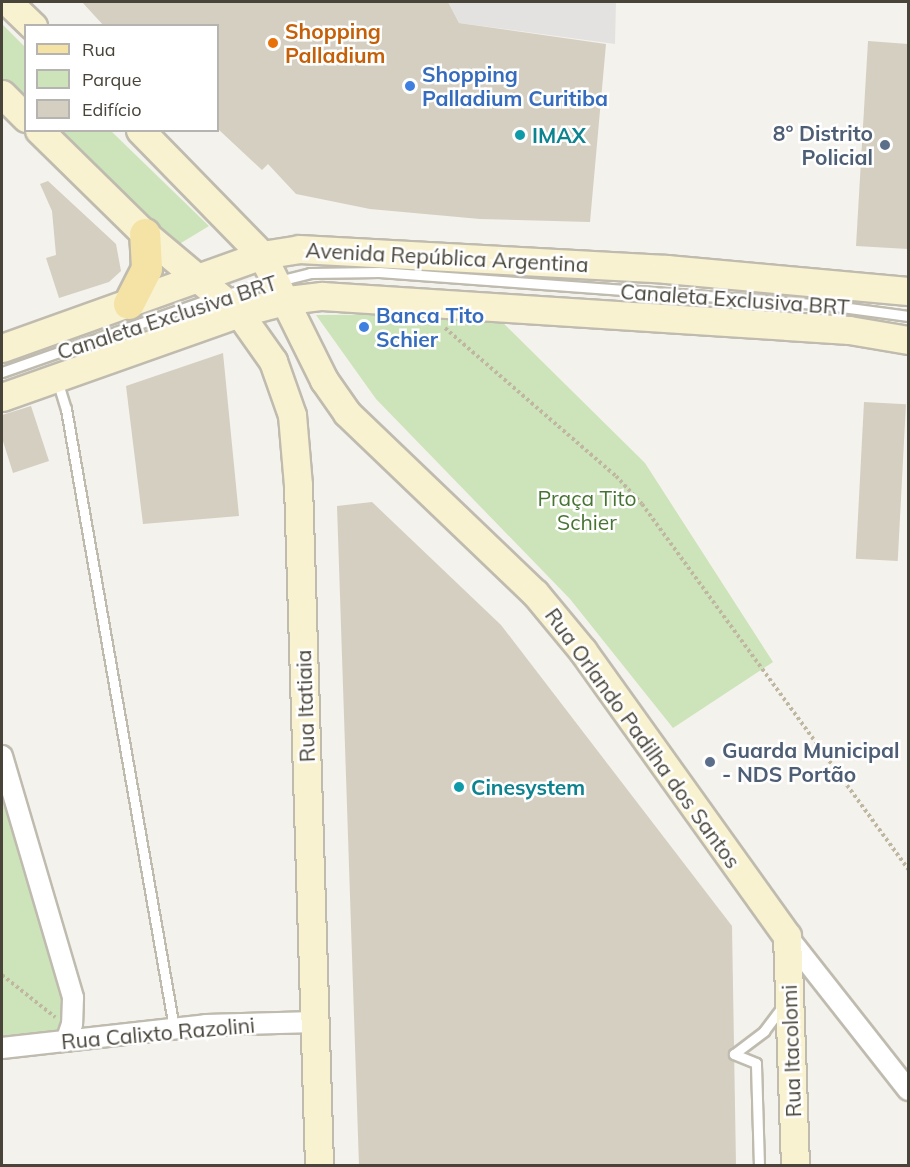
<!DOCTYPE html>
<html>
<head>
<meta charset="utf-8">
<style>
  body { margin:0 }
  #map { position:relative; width:910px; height:1167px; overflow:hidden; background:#f4f2ec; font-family:Mulish,sans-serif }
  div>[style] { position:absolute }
  .green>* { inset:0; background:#cde4ba }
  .parking>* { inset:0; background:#e4e2e0 }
  .building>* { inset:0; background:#d5cfc2; transform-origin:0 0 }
  .path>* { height:4px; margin-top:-2px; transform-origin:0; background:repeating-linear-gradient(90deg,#bfb7a2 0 3px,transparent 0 6px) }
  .roads { filter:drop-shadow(2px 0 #bfbbaf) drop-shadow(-2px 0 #bfbbaf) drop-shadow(0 2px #bfbbaf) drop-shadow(0 -2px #bfbbaf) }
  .lane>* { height:9px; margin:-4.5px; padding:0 4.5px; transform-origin:4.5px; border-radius:4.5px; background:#fff }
  .street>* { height:20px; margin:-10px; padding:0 10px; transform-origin:10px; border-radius:10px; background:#fff }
  .secondary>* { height:27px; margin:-13.5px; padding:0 13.5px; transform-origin:13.5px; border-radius:13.5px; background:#f9f2d1 }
  .primary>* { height:30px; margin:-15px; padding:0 15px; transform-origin:15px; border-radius:15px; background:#f4e3a5 }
  .dots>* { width:16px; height:16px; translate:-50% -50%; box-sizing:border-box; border:3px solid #fff; border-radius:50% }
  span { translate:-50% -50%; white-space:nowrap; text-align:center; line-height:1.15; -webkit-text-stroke:5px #fff; paint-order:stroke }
  .food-label { font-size:21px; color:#c56008; font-weight:700 }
  .left { translate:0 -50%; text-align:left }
  .shop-label { font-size:21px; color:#366cbe; font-weight:700 }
  .service-label { font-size:21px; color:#4e5e75; font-weight:700 }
  .right { translate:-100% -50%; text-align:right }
  .culture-label { font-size:21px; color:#0d838f; font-weight:700 }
  .street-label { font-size:21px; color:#48443a }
  .park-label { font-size:21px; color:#477433 }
  .frame { position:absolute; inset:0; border:3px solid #48443a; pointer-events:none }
  .legend { position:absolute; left:24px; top:24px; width:195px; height:108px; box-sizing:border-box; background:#fff; border:2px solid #b6b4b0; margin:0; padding:8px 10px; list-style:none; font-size:18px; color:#48443a }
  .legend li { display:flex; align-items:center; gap:12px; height:30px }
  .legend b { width:30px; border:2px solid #b6b4b0 }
</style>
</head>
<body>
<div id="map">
  <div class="green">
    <div style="clip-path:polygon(2px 24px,25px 47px,25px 103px,2px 80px)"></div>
    <div style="clip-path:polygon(54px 131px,111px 131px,209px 226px,176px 246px)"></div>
    <div style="clip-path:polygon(494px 314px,645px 463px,773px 662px,673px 728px,570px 599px,376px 399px,316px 315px)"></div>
    <div style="clip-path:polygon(2px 788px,49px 958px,67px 1006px,55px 1034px,2px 1040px)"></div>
  </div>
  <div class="parking">
    <div style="clip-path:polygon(448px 2px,616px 2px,615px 44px,459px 23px)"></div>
  </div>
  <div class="building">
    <div style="clip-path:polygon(82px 2px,448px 2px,459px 23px,606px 44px,590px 222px,480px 219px,370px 209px,296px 194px,268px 164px,262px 170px,218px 129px,218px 26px,104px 26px)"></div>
    <div style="clip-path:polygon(868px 41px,908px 44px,908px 249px,856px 246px)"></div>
    <div style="clip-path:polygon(48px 181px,116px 244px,121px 271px,109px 282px,59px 298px,46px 258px,56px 255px,52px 211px,40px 184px)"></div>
    <div style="clip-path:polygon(223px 353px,239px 516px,143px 524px,126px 386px)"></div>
    <div style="left:864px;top:402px;width:42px;height:157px;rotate:3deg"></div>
    <div style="clip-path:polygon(31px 406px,49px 461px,13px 473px,2px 438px,2px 415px)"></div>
    <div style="clip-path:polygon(372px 502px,501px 625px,732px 926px,736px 1166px,359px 1166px,337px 506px)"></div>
  </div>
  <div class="path">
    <div style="left:445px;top:328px;width:226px;rotate:40.9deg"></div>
    <div style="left:616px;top:476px;width:38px;rotate:47deg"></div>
    <div style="left:642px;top:504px;width:452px;rotate:53.9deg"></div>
    <div style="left:2px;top:975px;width:68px;rotate:38.4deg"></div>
  </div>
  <div class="roads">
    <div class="lane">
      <div style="left:2px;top:372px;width:229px;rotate:-19.4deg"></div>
      <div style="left:218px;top:296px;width:95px;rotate:-14deg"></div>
      <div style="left:310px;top:273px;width:69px;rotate:-0.8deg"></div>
      <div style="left:379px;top:272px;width:449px;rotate:4.2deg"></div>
      <div style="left:827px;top:305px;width:82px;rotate:7.7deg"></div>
      <div style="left:57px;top:380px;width:30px;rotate:73deg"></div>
      <div style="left:66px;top:409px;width:628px;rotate:80.1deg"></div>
      <div style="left:759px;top:1166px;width:103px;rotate:-91.7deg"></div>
      <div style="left:756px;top:1063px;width:24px;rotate:-158deg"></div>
      <div style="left:734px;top:1054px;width:38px;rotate:-37deg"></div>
      <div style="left:764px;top:1031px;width:31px;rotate:-53deg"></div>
    </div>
    <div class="street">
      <div style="left:2px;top:756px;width:252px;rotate:73.6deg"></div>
      <div style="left:73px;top:998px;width:26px;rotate:92deg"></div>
      <div style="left:72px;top:1024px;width:18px;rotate:109deg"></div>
      <div style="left:787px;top:936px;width:196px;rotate:51.8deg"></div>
      <div style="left:2px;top:1048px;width:205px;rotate:-6.4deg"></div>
      <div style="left:206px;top:1025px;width:109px;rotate:-1.6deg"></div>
    </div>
    <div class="secondary">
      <div style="left:8px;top:2px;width:35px;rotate:44deg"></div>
      <div style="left:2px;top:94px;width:34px;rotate:45deg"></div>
      <div style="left:39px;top:130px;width:148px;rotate:44.5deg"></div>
      <div style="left:145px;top:234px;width:123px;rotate:40deg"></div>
      <div style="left:239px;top:313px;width:59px;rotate:54.7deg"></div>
      <div style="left:273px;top:361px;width:57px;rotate:70.6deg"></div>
      <div style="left:292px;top:415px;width:70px;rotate:85.1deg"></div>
      <div style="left:298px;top:485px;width:681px;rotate:88.23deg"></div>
      <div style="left:140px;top:130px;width:175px;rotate:45.7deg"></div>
      <div style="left:262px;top:255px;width:140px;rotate:63.6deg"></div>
      <div style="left:324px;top:380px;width:40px;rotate:55.1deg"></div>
      <div style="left:347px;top:413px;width:260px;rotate:43.8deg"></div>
      <div style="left:535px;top:593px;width:75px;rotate:50.4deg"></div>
      <div style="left:583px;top:651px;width:350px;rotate:54.4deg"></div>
      <div style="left:787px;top:936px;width:230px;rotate:88deg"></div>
      <div style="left:2px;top:348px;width:276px;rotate:-19.7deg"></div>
      <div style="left:262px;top:255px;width:37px;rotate:-9deg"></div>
      <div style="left:299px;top:249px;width:368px;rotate:3.1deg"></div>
      <div style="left:666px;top:269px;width:243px;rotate:5.2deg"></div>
      <div style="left:2px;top:397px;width:251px;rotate:-19.5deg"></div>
      <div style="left:239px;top:313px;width:51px;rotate:-14.9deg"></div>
      <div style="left:288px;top:300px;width:34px;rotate:-7deg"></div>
      <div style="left:322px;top:296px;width:528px;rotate:3.69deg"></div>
      <div style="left:849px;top:330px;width:60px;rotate:9.6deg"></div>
    </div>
    <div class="primary">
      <div style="left:129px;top:304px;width:39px;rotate:-63deg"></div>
      <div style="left:147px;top:269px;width:35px;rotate:-93deg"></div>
    </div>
  </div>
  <div class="dots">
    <div style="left:273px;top:43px;background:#e8710a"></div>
    <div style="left:410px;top:86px;background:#3f7fe0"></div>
    <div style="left:520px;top:135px;background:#0f9aa8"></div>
    <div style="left:885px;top:145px;background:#5c6f8a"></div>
    <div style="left:364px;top:327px;background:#3f7fe0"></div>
    <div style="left:710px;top:762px;background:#5c6f8a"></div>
    <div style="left:459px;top:787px;background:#0f9aa8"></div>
  </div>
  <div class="food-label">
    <span class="left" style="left:285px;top:43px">Shopping<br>Palladium</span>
  </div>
  <div class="shop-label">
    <span class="left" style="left:422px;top:86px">Shopping<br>Palladium Curitiba</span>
    <span class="left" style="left:376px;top:327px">Banca Tito<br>Schier</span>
  </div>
  <div class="service-label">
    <span class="right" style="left:873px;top:145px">8° Distrito<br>Policial</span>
    <span class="left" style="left:722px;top:762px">Guarda Municipal<br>- NDS Portão</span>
  </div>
  <div class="culture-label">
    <span class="left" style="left:532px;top:135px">IMAX</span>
    <span class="left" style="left:471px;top:787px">Cinesystem</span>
  </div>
  <div class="street-label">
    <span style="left:447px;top:257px;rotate:3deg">Avenida República Argentina</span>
    <span style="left:735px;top:299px;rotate:4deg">Canaleta Exclusiva BRT</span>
    <span style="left:167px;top:317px;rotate:-18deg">Canaleta Exclusiva BRT</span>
    <span style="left:305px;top:706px;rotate:-92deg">Rua Itatiaia</span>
    <span style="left:643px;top:738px;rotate:54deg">Rua Orlando Padilha dos Santos</span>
    <span style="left:158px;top:1033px;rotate:-5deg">Rua Calixto Razolini</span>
    <span style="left:791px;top:1051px;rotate:-92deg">Rua Itacolomi</span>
  </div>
  <div class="park-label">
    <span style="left:587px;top:510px">Praça Tito<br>Schier</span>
  </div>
  <div class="frame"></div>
  <ul class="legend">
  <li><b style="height:8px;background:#f4e3a5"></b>Rua</li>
  <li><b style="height:16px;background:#cde4ba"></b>Parque</li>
  <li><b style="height:16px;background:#d5cfc2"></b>Edifício</li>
  </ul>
</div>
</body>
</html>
